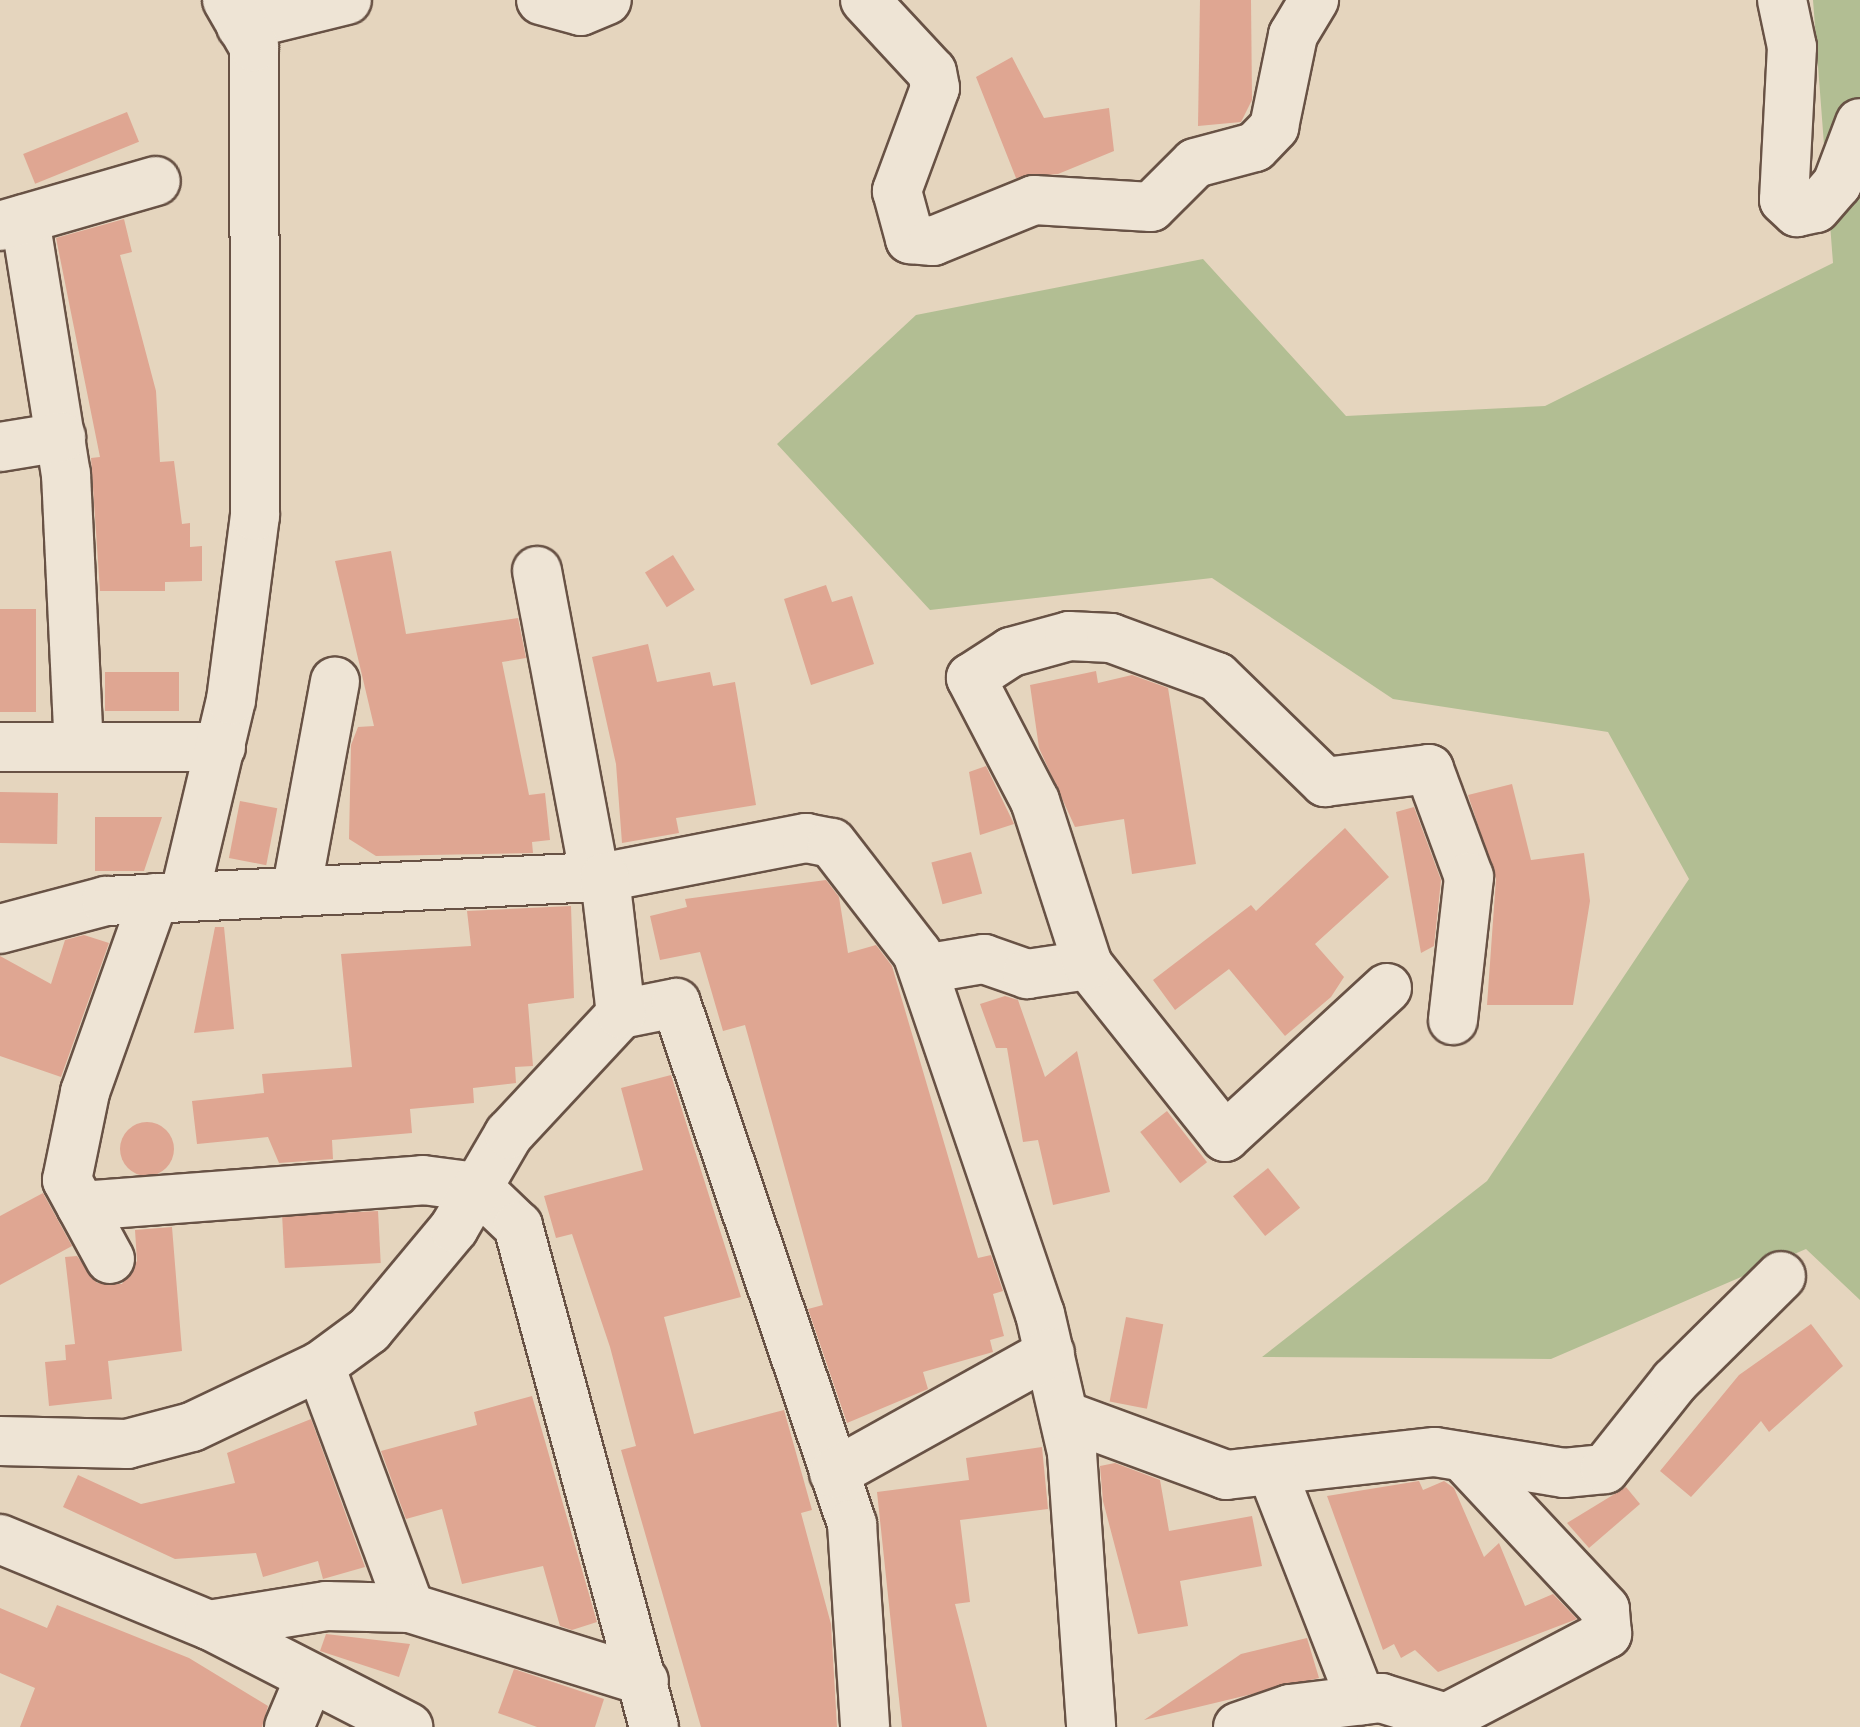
<!DOCTYPE html>
<html>
<head>
<meta charset="utf-8">
<style>
  body { margin:0 }
  #map { position:relative; width:1860px; height:1727px; overflow:hidden; background:#e5d5be; font-family:"Libre Bodoni",serif }
  div>[style] { position:absolute }
  .green>* { inset:0; background:#b2be93 }
  .building>* { inset:0; background:#dfa692; transform-origin:0 0 }
  .round { border-radius:50% }
  .roads { filter:drop-shadow(2px 0 #685245) drop-shadow(-2px 0 #685245) drop-shadow(0 2px #685245) drop-shadow(0 -2px #685245) }
  .street>* { height:48px; margin:-24px; padding:0 24px; transform-origin:24px; border-radius:24px; background:#eee4d5 }
  span { translate:-50% -50%; white-space:nowrap; text-align:center; line-height:1.15; -webkit-text-stroke:10px #eee4d5; paint-order:stroke }
</style>
</head>
<body>
<div id="map">
  <div class="green">
    <div style="clip-path:polygon(1813px 0,1860px 0,1860px 1300px,1806px 1249px,1551px 1359px,1262px 1357px,1487px 1181px,1689px 879px,1608px 732px,1393px 699px,1212px 578px,930px 610px,777px 444px,916px 315px,1203px 259px,1346px 416px,1545px 406px,1833px 263px)"></div>
  </div>
  <div class="building">
    <div style="clip-path:polygon(1200px 0,1251px 0,1252px 100px,1241px 122px,1198px 126px)"></div>
    <div style="clip-path:polygon(1012px 57px,1044px 118px,1109px 108px,1114px 151px,1058px 174px,1016px 178px,976px 77px)"></div>
    <div style="left:127px;top:112px;width:32px;height:112px;rotate:68deg"></div>
    <div style="clip-path:polygon(124px 219px,132px 252px,120px 255px,156px 391px,160px 462px,174px 461px,182px 524px,190px 523px,190px 547px,202px 546px,202px 581px,165px 582px,165px 591px,100px 591px,91px 458px,100px 457px,56px 238px)"></div>
    <div style="clip-path:polygon(391px 551px,406px 634px,518px 618px,526px 658px,502px 662px,529px 795px,545px 793px,550px 840px,532px 842px,533px 853px,376px 856px,349px 839px,351px 745px,358px 727px,374px 726px,335px 561px)"></div>
    <div style="left:673px;top:555px;width:41px;height:33px;rotate:58deg"></div>
    <div style="clip-path:polygon(826px 585px,832px 602px,852px 596px,874px 664px,811px 685px,784px 599px)"></div>
    <div style="left:0;top:609px;width:36px;height:103px"></div>
    <div style="clip-path:polygon(648px 644px,657px 682px,710px 672px,713px 686px,735px 682px,756px 805px,676px 818px,679px 833px,622px 843px,616px 764px,592px 657px)"></div>
    <div style="clip-path:polygon(1096px 671px,1098px 683px,1132px 675px,1168px 688px,1196px 864px,1132px 874px,1124px 819px,1075px 827px,1039px 748px,1030px 685px)"></div>
    <div style="left:179px;top:672px;width:39px;height:74px;rotate:90deg"></div>
    <div style="clip-path:polygon(986px 766px,1014px 824px,980px 835px,969px 772px)"></div>
    <div style="clip-path:polygon(1512px 784px,1531px 860px,1584px 853px,1590px 901px,1573px 1005px,1487px 1005px,1496px 879px,1468px 795px)"></div>
    <div style="left:0;top:792px;width:58px;height:51px;rotate:1deg"></div>
    <div style="left:240px;top:801px;width:38px;height:58px;rotate:11deg"></div>
    <div style="clip-path:polygon(1414px 807px,1441px 880px,1434px 946px,1421px 953px,1396px 812px)"></div>
    <div style="clip-path:polygon(95px 817px,162px 817px,144px 871px,95px 871px)"></div>
    <div style="clip-path:polygon(1345px 828px,1389px 877px,1315px 944px,1344px 977px,1331px 997px,1285px 1036px,1229px 969px,1175px 1010px,1153px 980px,1251px 905px,1256px 911px)"></div>
    <div style="left:971px;top:852px;width:43px;height:41px;rotate:75deg"></div>
    <div style="clip-path:polygon(826px 880px,839px 897px,848px 953px,876px 945px,892px 966px,978px 1258px,991px 1255px,1003px 1291px,993px 1294px,1004px 1336px,990px 1340px,993px 1352px,923px 1372px,928px 1389px,847px 1423px,808px 1309px,823px 1305px,745px 1025px,723px 1031px,700px 952px,660px 960px,650px 916px,687px 907px,685px 899px)"></div>
    <div style="clip-path:polygon(571px 906px,574px 998px,528px 1004px,533px 1066px,515px 1067px,516px 1083px,473px 1088px,474px 1103px,410px 1109px,412px 1133px,332px 1140px,333px 1159px,279px 1163px,268px 1137px,197px 1144px,192px 1101px,264px 1093px,262px 1074px,352px 1067px,341px 954px,471px 946px,467px 911px)"></div>
    <div style="clip-path:polygon(215px 927px,224px 927px,234px 1029px,194px 1033px)"></div>
    <div style="clip-path:polygon(84px 935px,109px 943px,61px 1077px,0 1056px,0 956px,51px 984px,65px 940px)"></div>
    <div style="clip-path:polygon(1005px 996px,1018px 1000px,1045px 1077px,1077px 1051px,1110px 1192px,1053px 1205px,1038px 1140px,1023px 1142px,1007px 1048px,996px 1048px,980px 1004px)"></div>
    <div style="clip-path:polygon(671px 1075px,741px 1297px,664px 1317px,694px 1434px,784px 1410px,812px 1510px,801px 1513px,831px 1624px,837px 1727px,701px 1727px,621px 1450px,636px 1446px,610px 1347px,572px 1234px,556px 1238px,544px 1196px,643px 1170px,621px 1088px)"></div>
    <div style="left:1167px;top:1111px;width:65px;height:34px;rotate:52deg"></div>
    <div class="round" style="left:120px;top:1122px;width:54px;height:54px"></div>
    <div style="left:1268px;top:1168px;width:51px;height:45px;rotate:51deg"></div>
    <div style="clip-path:polygon(43px 1193px,72px 1246px,0 1285px,0 1216px)"></div>
    <div style="left:378px;top:1211px;width:52px;height:96px;rotate:87deg"></div>
    <div style="clip-path:polygon(172px 1227px,182px 1351px,108px 1361px,112px 1399px,49px 1406px,45px 1362px,66px 1360px,65px 1345px,75px 1344px,65px 1257px,77px 1256px,97px 1283px,122px 1284px,137px 1261px,135px 1230px)"></div>
    <div style="left:1126px;top:1317px;width:38px;height:86px;rotate:11deg"></div>
    <div style="clip-path:polygon(1811px 1324px,1843px 1366px,1769px 1432px,1761px 1421px,1691px 1497px,1660px 1471px,1739px 1375px)"></div>
    <div style="clip-path:polygon(532px 1396px,597px 1622px,572px 1630px,560px 1626px,543px 1566px,462px 1584px,442px 1509px,406px 1519px,381px 1451px,477px 1425px,474px 1412px)"></div>
    <div style="clip-path:polygon(311px 1419px,365px 1567px,323px 1579px,318px 1561px,263px 1577px,256px 1553px,175px 1559px,63px 1507px,78px 1475px,141px 1504px,235px 1483px,227px 1453px)"></div>
    <div style="clip-path:polygon(1042px 1447px,1048px 1509px,960px 1520px,970px 1602px,955px 1604px,987px 1727px,902px 1727px,877px 1492px,969px 1480px,966px 1458px)"></div>
    <div style="clip-path:polygon(1115px 1463px,1160px 1480px,1169px 1531px,1252px 1516px,1262px 1566px,1180px 1581px,1188px 1626px,1138px 1634px,1103px 1501px,1100px 1466px)"></div>
    <div style="clip-path:polygon(1419px 1481px,1423px 1490px,1444px 1481px,1454px 1488px,1484px 1557px,1499px 1543px,1525px 1606px,1553px 1594px,1577px 1619px,1438px 1672px,1415px 1650px,1401px 1658px,1394px 1644px,1383px 1650px,1327px 1496px)"></div>
    <div style="clip-path:polygon(1626px 1487px,1640px 1504px,1589px 1548px,1567px 1523px)"></div>
    <div style="clip-path:polygon(57px 1605px,189px 1658px,268px 1706px,262px 1727px,20px 1727px,35px 1688px,0 1673px,0 1608px,47px 1628px)"></div>
    <div style="clip-path:polygon(326px 1634px,410px 1644px,399px 1677px,320px 1651px)"></div>
    <div style="clip-path:polygon(1307px 1638px,1319px 1678px,1144px 1720px,1241px 1654px)"></div>
    <div style="clip-path:polygon(514px 1669px,604px 1699px,595px 1727px,537px 1727px,498px 1713px)"></div>
  </div>
  <div class="roads">
    <div class="street">
      <div style="left:541px;top:0;width:41px;rotate:15.4deg"></div>
      <div style="left:581px;top:11px;width:28px;rotate:-23deg"></div>
      <div style="left:865px;top:0;width:98px;rotate:47.1deg"></div>
      <div style="left:932px;top:72px;width:16px;rotate:79deg"></div>
      <div style="left:935px;top:88px;width:110px;rotate:110.3deg"></div>
      <div style="left:897px;top:191px;width:50px;rotate:74.8deg"></div>
      <div style="left:910px;top:239px;width:23px;rotate:5deg"></div>
      <div style="left:933px;top:241px;width:109px;rotate:-22.1deg"></div>
      <div style="left:1034px;top:200px;width:117px;rotate:3.4deg"></div>
      <div style="left:1151px;top:207px;width:62px;rotate:-45deg"></div>
      <div style="left:1195px;top:163px;width:62px;rotate:-14.9deg"></div>
      <div style="left:1255px;top:147px;width:28px;rotate:-46deg"></div>
      <div style="left:1274px;top:127px;width:94px;rotate:-78.3deg"></div>
      <div style="left:1293px;top:35px;width:41px;rotate:-59deg"></div>
      <div style="left:1782px;top:0;width:48px;rotate:78deg"></div>
      <div style="left:1792px;top:47px;width:153px;rotate:93deg"></div>
      <div style="left:1784px;top:200px;width:18px;rotate:43deg"></div>
      <div style="left:1797px;top:212px;width:19px;rotate:-12deg"></div>
      <div style="left:1816px;top:208px;width:32px;rotate:-49deg"></div>
      <div style="left:1837px;top:184px;width:65px;rotate:-69.3deg"></div>
      <div style="left:241px;top:26px;width:109px;rotate:-13.8deg"></div>
      <div style="left:25px;top:219px;width:258px;rotate:80.9deg"></div>
      <div style="left:66px;top:474px;width:273px;rotate:87.3deg"></div>
      <div style="left:0;top:226px;width:162px;rotate:-16.1deg"></div>
      <div style="left:0;top:447px;width:62px;rotate:-9.3deg"></div>
      <div style="left:537px;top:571px;width:311px;rotate:79.3deg"></div>
      <div style="left:0;top:747px;width:221px"></div>
      <div style="left:296px;top:892px;width:214px;rotate:-79.5deg"></div>
      <div style="left:184px;top:897px;width:203px;rotate:-76.6deg"></div>
      <div style="left:231px;top:700px;width:186px;rotate:-82.6deg"></div>
      <div style="left:255px;top:516px;width:469px;rotate:-90.1deg"></div>
      <div style="left:254px;top:47px;width:54px;rotate:-119.9deg"></div>
      <div style="left:0;top:929px;width:110px;rotate:-14.8deg"></div>
      <div style="left:106px;top:901px;width:500px;rotate:-2.8deg"></div>
      <div style="left:605px;top:877px;width:205px;rotate:-11deg"></div>
      <div style="left:806px;top:838px;width:26px;rotate:11deg"></div>
      <div style="left:832px;top:843px;width:139px;rotate:52.3deg"></div>
      <div style="left:917px;top:953px;width:381px;rotate:71.2deg"></div>
      <div style="left:1040px;top:1314px;width:143px;rotate:77deg"></div>
      <div style="left:1072px;top:1453px;width:275px;rotate:86deg"></div>
      <div style="left:924px;top:969px;width:61px;rotate:-9.5deg"></div>
      <div style="left:984px;top:959px;width:46px;rotate:19.2deg"></div>
      <div style="left:1027px;top:974px;width:62px;rotate:-8.4deg"></div>
      <div style="left:1387px;top:988px;width:220px;rotate:137.4deg"></div>
      <div style="left:1225px;top:1137px;width:220px;rotate:-128.5deg"></div>
      <div style="left:1088px;top:965px;width:172px;rotate:-107.9deg"></div>
      <div style="left:1035px;top:801px;width:139px;rotate:-117.5deg"></div>
      <div style="left:971px;top:678px;width:48px;rotate:-33deg"></div>
      <div style="left:1011px;top:652px;width:60px;rotate:-15.4deg"></div>
      <div style="left:1069px;top:636px;width:42px;rotate:2.7deg"></div>
      <div style="left:1111px;top:638px;width:113px;rotate:20.2deg"></div>
      <div style="left:1217px;top:677px;width:151px;rotate:44.2deg"></div>
      <div style="left:1325px;top:782px;width:105px;rotate:-7.1deg"></div>
      <div style="left:1429px;top:769px;width:115px;rotate:69.7deg"></div>
      <div style="left:1469px;top:877px;width:144px;rotate:96.4deg"></div>
      <div style="left:621px;top:1014px;width:56px;rotate:-11.3deg"></div>
      <div style="left:676px;top:1003px;width:550px;rotate:71.33deg"></div>
      <div style="left:852px;top:1524px;width:203px;rotate:86.3deg"></div>
      <div style="left:81px;top:1206px;width:343px;rotate:-4.3deg"></div>
      <div style="left:423px;top:1180px;width:54px;rotate:7.4deg"></div>
      <div style="left:477px;top:1187px;width:57px;rotate:43.6deg"></div>
      <div style="left:518px;top:1226px;width:519px;rotate:74.81deg"></div>
      <div style="left:110px;top:1259px;width:90px;rotate:-118.6deg"></div>
      <div style="left:67px;top:1180px;width:90px;rotate:-78.4deg"></div>
      <div style="left:85px;top:1092px;width:206px;rotate:-70.4deg"></div>
      <div style="left:320px;top:1366px;width:258px;rotate:69.6deg"></div>
      <div style="left:1066px;top:1416px;width:171px;rotate:20.2deg"></div>
      <div style="left:1226px;top:1475px;width:210px;rotate:-6.3deg"></div>
      <div style="left:1435px;top:1452px;width:131px;rotate:9.2deg"></div>
      <div style="left:1564px;top:1473px;width:41px;rotate:-5.6deg"></div>
      <div style="left:1605px;top:1469px;width:112px;rotate:-51.5deg"></div>
      <div style="left:1675px;top:1381px;width:149px;rotate:-44.7deg"></div>
      <div style="left:0;top:1441px;width:127px;rotate:1.4deg"></div>
      <div style="left:127px;top:1444px;width:67px;rotate:-14.7deg"></div>
      <div style="left:192px;top:1427px;width:142px;rotate:-25.5deg"></div>
      <div style="left:320px;top:1366px;width:61px;rotate:-36.3deg"></div>
      <div style="left:369px;top:1330px;width:133px;rotate:-50.2deg"></div>
      <div style="left:454px;top:1228px;width:109px;rotate:-59.7deg"></div>
      <div style="left:509px;top:1134px;width:164px;rotate:-47deg"></div>
      <div style="left:621px;top:1014px;width:138px;rotate:-96.7deg"></div>
      <div style="left:834px;top:1473px;width:247px;rotate:-29.1deg"></div>
      <div style="left:1273px;top:1474px;width:243px;rotate:68.7deg"></div>
      <div style="left:0;top:1539px;width:226px;rotate:22.4deg"></div>
      <div style="left:209px;top:1625px;width:224px;rotate:27.1deg"></div>
      <div style="left:209px;top:1625px;width:119px;rotate:-9.2deg"></div>
      <div style="left:326px;top:1606px;width:84px;rotate:1.4deg"></div>
      <div style="left:410px;top:1608px;width:245px;rotate:17.3deg"></div>
      <div style="left:289px;top:1727px;width:49px;rotate:-67.1deg"></div>
      <div style="left:1238px;top:1727px;width:55px;rotate:-19.1deg"></div>
      <div style="left:1290px;top:1709px;width:92px;rotate:-6.9deg"></div>
      <div style="left:1381px;top:1698px;width:68px;rotate:17.1deg"></div>
      <div style="left:1446px;top:1718px;width:182px;rotate:-27.6deg"></div>
      <div style="left:1607px;top:1634px;width:25px;rotate:-95deg"></div>
      <div style="left:1605px;top:1609px;width:209px;rotate:-133.1deg"></div>
    </div>
  </div>
</div>
</body>
</html>
